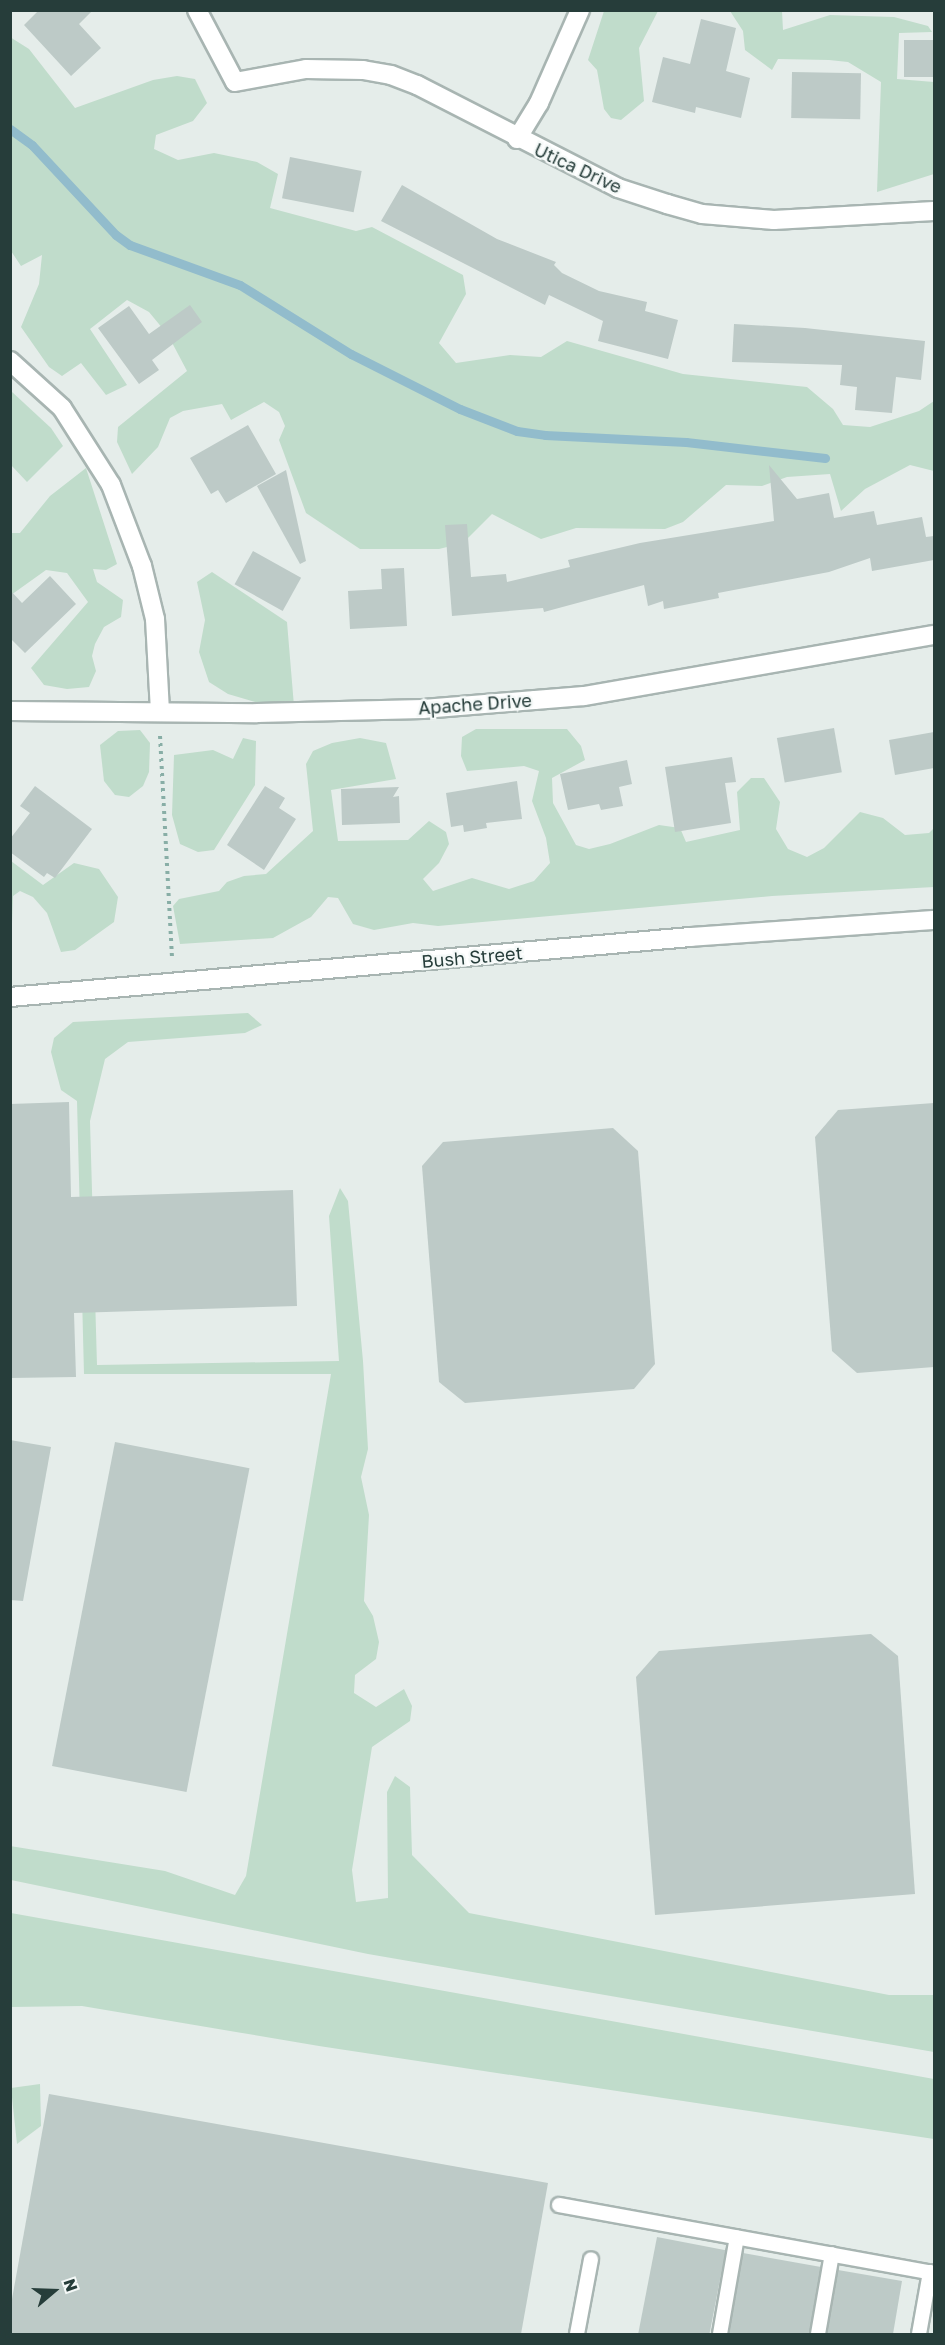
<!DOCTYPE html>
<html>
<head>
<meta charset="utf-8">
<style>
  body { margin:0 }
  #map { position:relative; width:945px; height:2345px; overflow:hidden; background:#e5edea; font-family:"Golos Text",sans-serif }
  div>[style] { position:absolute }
  .green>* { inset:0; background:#c0dccb }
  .stream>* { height:9px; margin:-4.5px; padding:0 4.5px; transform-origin:4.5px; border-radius:4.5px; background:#92bccc }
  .building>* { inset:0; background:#bdcac7; transform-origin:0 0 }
  .path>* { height:4px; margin-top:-2px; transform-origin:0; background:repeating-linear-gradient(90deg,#88aea6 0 3px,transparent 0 7.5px) }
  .roads { filter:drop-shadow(2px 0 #a8b5b2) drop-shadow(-2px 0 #a8b5b2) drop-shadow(0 2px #a8b5b2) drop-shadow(0 -2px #a8b5b2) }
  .service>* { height:14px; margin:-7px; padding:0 7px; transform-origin:7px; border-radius:7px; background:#fff }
  .minor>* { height:18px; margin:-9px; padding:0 9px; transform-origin:9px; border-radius:9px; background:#fff }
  span { translate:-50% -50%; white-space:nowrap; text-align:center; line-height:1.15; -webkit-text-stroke:4.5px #f5f9f8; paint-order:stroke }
  .street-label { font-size:18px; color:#263d3a }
  .frame { position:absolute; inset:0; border:12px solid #263d3a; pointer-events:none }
  .north { position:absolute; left:24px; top:2261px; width:60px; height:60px; -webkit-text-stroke:4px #f5f9f8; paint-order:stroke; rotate:71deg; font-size:16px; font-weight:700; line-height:24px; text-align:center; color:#263d3a }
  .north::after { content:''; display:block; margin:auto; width:21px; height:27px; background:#263d3a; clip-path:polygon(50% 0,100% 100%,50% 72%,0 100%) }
</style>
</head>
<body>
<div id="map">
  <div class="green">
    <div style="clip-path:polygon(604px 11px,658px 11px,639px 48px,644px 101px,621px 120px,611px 118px,604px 109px,597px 70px,588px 60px)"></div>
    <div style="clip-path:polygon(730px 11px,782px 11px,783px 30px,830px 15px,894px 17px,928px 26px,932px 32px,899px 33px,897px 79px,934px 82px,934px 174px,877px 192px,881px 82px,848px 62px,829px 60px,778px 59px,772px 70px,745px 50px,743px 31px)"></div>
    <div style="clip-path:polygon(10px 37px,29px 49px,75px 108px,153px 80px,177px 76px,195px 79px,207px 103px,193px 121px,156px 135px,154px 149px,178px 160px,214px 153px,257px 162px,278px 174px,270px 208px,356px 231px,372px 227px,463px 275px,466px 294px,439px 343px,456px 363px,510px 355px,541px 357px,567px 341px,683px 374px,807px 387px,833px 409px,843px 425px,870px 427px,919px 411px,934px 401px,934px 471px,910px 465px,865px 489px,841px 511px,830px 474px,787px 477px,762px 486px,726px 485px,683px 522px,665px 529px,576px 528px,541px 539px,492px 514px,463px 543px,439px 549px,360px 549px,306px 513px,279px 440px,285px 426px,279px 412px,264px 402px,231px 420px,222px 404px,183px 411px,170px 418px,158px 447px,132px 474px,117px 442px,118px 427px,187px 371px,168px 335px,149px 312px,127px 300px,90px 329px,127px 385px,106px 395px,81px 363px,62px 376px,49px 367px,21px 327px,39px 284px,42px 255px,21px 266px,11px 251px)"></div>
    <div style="clip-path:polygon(11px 391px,51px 428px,63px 446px,27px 482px,11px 465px)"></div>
    <div style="clip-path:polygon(86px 468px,117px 564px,106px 570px,93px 569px,97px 582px,123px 600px,121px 617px,104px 627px,95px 644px,92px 656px,96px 671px,89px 687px,67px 689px,44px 685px,31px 668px,88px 602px,67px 573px,46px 570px,11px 595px,11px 533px,20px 533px,50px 496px)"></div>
    <div style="clip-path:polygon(212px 572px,287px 622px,294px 706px,262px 704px,228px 694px,209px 682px,199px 652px,205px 620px,197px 582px)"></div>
    <div style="clip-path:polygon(476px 729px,567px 729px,581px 746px,585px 760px,552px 778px,553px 803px,576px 845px,589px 849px,610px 844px,659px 825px,680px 828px,686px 842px,740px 830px,737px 792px,751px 778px,764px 778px,780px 802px,776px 829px,788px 849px,807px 857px,824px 848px,860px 812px,883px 818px,905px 835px,929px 833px,934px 828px,934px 887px,772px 896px,438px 926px,413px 923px,374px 930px,353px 924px,338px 898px,328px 897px,311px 917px,273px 938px,180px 944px,173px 906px,179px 899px,219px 891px,227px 882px,244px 876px,266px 874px,313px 831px,306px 764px,313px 751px,332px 743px,360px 738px,386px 743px,396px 779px,331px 790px,338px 841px,408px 840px,429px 821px,446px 832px,449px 844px,439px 863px,423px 879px,433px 891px,472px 878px,509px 889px,534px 881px,550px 863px,546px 838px,532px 801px,539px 771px,524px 766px,467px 771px,461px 756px,462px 737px)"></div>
    <div style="clip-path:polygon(140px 730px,150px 743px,149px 772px,143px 786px,129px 797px,115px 795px,104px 781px,100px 745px,118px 731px)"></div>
    <div style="clip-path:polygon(243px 738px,256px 741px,255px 785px,214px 850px,198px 852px,180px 844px,172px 815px,174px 755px,213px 750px,233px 759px)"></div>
    <div style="clip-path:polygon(11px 861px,43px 885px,74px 863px,99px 869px,118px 897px,114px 922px,75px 950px,61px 952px,47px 913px,33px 897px,20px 891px,13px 896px,11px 951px)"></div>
    <div style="clip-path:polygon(248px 1013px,262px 1025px,245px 1033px,128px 1042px,105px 1059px,90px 1121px,97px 1365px,339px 1361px,329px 1216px,340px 1188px,348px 1201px,363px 1361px,368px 1449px,361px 1477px,369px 1515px,364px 1601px,373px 1616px,379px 1642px,376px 1659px,355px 1675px,354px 1693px,376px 1707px,404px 1689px,412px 1706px,410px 1721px,372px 1747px,352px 1870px,356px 1902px,388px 1898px,387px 1792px,395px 1776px,410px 1787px,412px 1855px,469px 1913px,889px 1995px,934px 1995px,934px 2052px,368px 1954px,11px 1880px,10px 1846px,165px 1871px,235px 1895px,246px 1876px,331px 1374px,84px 1374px,77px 1101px,61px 1090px,51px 1052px,54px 1038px,73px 1022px)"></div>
    <div style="clip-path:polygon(11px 1913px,934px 2079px,934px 2139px,319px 2046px,82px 2006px,11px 2007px)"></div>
    <div style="clip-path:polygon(40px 2084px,41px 2126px,17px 2144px,11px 2088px)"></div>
  </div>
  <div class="stream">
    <div style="left:10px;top:129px;width:27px;rotate:36deg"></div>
    <div style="left:32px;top:145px;width:123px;rotate:47deg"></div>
    <div style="left:116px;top:235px;width:17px;rotate:36deg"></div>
    <div style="left:130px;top:245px;width:117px;rotate:20deg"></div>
    <div style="left:240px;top:285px;width:131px;rotate:31.9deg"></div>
    <div style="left:351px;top:354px;width:122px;rotate:26.8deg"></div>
    <div style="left:460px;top:409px;width:61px;rotate:21.1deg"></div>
    <div style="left:517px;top:431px;width:28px;rotate:8deg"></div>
    <div style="left:545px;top:435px;width:141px;rotate:2.8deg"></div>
    <div style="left:686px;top:442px;width:140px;rotate:6.6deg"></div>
  </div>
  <div class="building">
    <div style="clip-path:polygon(39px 10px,93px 10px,79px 24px,101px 48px,71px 76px,24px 25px)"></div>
    <div style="clip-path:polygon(701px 19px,736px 28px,726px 71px,750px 78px,741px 118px,696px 107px,695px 113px,652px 102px,663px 57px,690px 64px)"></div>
    <div style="left:904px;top:40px;width:30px;height:37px"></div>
    <div style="left:792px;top:72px;width:69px;height:46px;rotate:1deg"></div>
    <div style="left:290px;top:157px;width:73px;height:42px;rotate:11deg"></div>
    <div style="clip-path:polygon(402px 185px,497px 239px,556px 262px,554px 265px,562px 273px,599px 291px,647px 302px,645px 311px,678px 320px,668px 359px,598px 341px,603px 321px,549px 295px,545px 305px,381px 221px)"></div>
    <div style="clip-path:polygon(190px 305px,202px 322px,152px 360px,159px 370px,139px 384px,98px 328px,129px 306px,149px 334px)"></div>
    <div style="clip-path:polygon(734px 324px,805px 328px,925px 341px,921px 380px,896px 377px,892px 413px,855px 410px,857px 387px,840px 385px,842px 365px,732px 362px)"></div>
    <div style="clip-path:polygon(248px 425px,276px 474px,226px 503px,218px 490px,211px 494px,190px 458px)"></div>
    <div style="clip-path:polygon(769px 465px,797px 499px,829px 493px,834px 518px,874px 511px,877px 525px,922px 517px,926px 537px,934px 536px,934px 560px,872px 571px,870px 558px,829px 572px,718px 593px,719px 598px,664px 609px,663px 601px,648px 606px,644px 585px,544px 612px,543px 608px,452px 616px,445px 525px,467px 524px,471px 577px,506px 574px,507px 582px,570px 567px,568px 560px,640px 543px,774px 521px)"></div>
    <div style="clip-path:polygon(286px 470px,306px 561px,300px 564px,257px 486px)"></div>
    <div style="left:253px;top:551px;width:55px;height:38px;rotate:29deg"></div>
    <div style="clip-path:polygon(404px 568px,407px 626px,350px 629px,348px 591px,382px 589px,381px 569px)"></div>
    <div style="clip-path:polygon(50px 576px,76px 604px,25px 653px,10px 638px,10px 590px,22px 603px)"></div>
    <div style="left:834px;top:728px;width:45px;height:58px;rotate:80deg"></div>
    <div style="clip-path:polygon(934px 732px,934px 768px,895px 775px,889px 740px)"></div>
    <div style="clip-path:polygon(732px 757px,736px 782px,725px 783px,731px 823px,675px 832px,665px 767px)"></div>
    <div style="clip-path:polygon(627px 760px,632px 784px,619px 787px,623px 806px,601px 810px,599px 804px,568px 810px,560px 774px)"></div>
    <div style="clip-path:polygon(517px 781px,522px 819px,486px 823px,487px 828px,464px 832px,463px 825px,451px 827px,446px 793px)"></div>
    <div style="clip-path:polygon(35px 786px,92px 829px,55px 878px,47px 873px,44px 877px,10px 852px,10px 839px,30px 813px,20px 806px)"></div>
    <div style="clip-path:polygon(265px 786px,285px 798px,279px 808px,296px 819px,264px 870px,227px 845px)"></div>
    <div style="clip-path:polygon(399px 787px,393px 797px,399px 796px,400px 823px,342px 825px,341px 789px)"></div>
    <div style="clip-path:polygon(69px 1102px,71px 1197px,293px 1190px,297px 1306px,74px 1313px,76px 1377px,10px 1378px,10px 1104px)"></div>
    <div style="clip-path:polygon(934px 1103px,934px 1367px,857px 1373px,832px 1351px,815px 1137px,838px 1110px)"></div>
    <div style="clip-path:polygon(613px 1128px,638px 1151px,655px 1364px,634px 1389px,465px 1403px,439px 1382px,422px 1166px,443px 1142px)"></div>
    <div style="clip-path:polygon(10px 1440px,51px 1447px,23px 1601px,10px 1600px)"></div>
    <div style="left:115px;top:1442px;width:137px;height:330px;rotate:11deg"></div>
    <div style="clip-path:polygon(871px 1634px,898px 1656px,915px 1894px,655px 1915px,636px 1677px,659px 1651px)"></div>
    <div style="clip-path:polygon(49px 2094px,548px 2183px,521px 2334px,10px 2334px,10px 2310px)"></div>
    <div style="left:657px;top:2237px;width:70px;height:98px;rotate:11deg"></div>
    <div style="clip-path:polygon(743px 2253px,821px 2267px,809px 2334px,729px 2334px)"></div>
    <div style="clip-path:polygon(838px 2270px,902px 2281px,893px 2334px,827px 2334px)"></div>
  </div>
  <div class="path">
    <div style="left:160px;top:736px;width:223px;rotate:86.9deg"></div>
  </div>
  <div class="roads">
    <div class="service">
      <div style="left:559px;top:2205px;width:381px;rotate:10.3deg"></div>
      <div style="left:577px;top:2334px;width:76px;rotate:-79.4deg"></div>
      <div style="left:720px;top:2334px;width:98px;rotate:-80.1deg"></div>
      <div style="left:818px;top:2334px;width:81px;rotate:-80.1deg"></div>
      <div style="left:919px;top:2334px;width:63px;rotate:-79.9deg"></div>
    </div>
    <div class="minor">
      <div style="left:197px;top:10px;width:81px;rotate:62.2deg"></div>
      <div style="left:235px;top:82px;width:72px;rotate:-10.4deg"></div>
      <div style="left:306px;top:69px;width:57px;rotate:1deg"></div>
      <div style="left:363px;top:70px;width:28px;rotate:10deg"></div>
      <div style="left:391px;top:75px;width:28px;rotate:21deg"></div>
      <div style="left:417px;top:85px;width:226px;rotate:27.1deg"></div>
      <div style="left:618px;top:188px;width:52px;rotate:18.1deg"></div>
      <div style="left:667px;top:204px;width:36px;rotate:16deg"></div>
      <div style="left:702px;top:214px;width:72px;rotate:4.8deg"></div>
      <div style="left:774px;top:220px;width:160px;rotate:-3.2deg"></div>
      <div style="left:517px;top:139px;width:42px;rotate:-58.6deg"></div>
      <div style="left:539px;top:103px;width:102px;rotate:-66.2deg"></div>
      <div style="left:10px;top:361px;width:70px;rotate:42.1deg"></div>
      <div style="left:62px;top:408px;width:91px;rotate:57.5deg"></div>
      <div style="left:111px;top:485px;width:87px;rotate:69.1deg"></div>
      <div style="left:142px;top:566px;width:55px;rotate:76.2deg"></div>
      <div style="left:155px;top:619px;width:92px;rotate:86.9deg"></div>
      <div style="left:10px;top:711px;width:247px;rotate:0.5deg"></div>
      <div style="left:257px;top:713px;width:166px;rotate:-1.4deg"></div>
      <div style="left:423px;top:709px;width:112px;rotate:-4.6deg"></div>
      <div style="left:535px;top:700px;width:49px;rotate:-4.7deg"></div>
      <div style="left:584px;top:696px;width:355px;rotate:-9.9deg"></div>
      <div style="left:10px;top:997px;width:683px;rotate:-5.04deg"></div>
      <div style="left:690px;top:937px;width:245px;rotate:-4deg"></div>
    </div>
  </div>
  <div class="street-label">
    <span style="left:578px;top:168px;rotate:25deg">Utica Drive</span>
    <span style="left:475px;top:704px;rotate:-4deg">Apache Drive</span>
    <span style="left:472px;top:957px;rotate:-5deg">Bush Street</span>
  </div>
  <div class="frame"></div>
  <div class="north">N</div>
</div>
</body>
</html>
